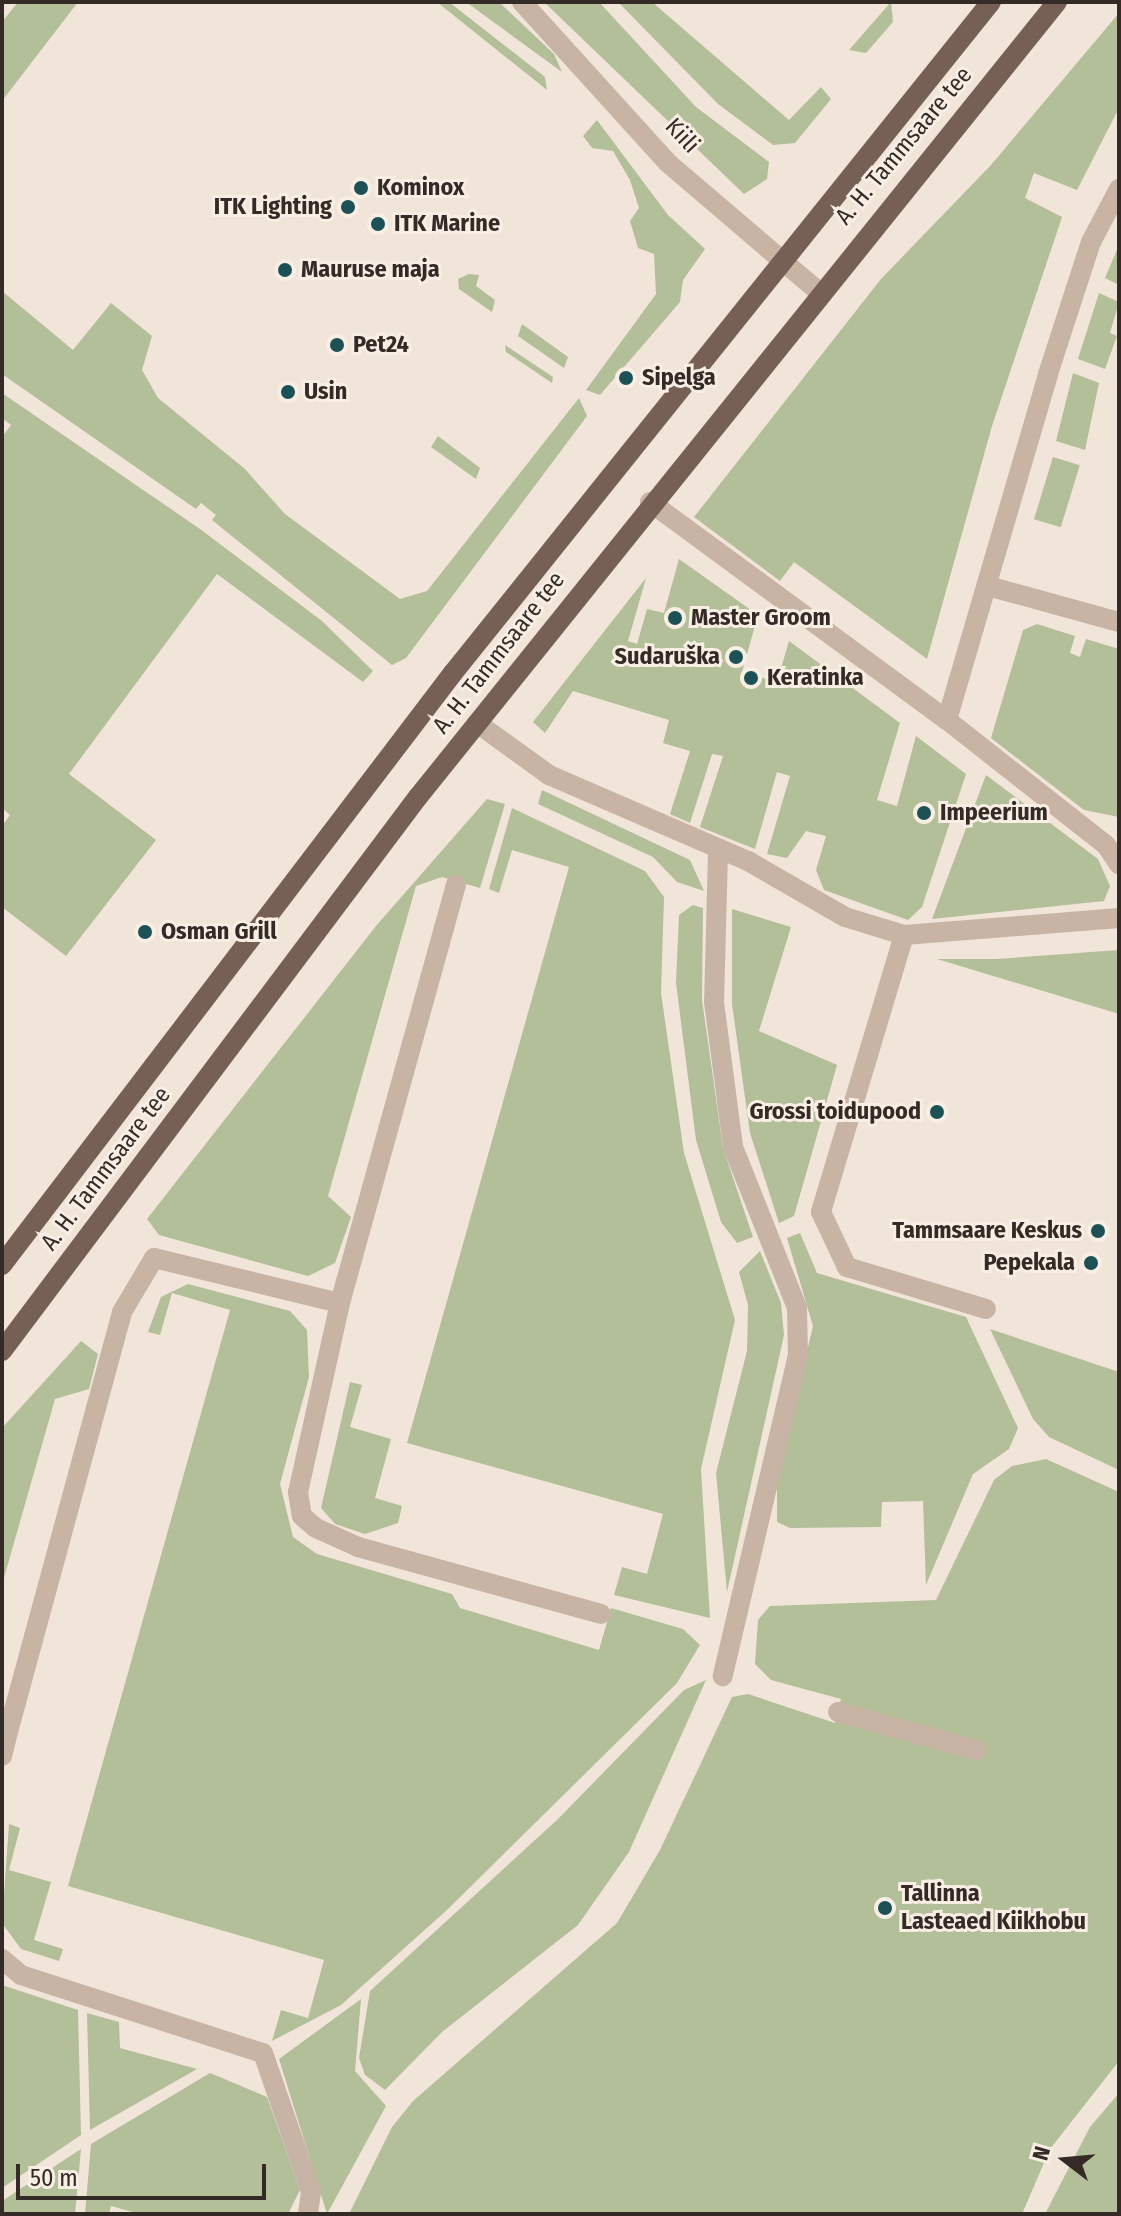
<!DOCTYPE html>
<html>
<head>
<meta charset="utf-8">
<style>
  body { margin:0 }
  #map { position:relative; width:1121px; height:2216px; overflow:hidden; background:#f1e4d8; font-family:"Fira Sans Condensed",sans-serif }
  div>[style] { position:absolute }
  .green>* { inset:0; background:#b3bf98; transform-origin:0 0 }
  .minor>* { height:20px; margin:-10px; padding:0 10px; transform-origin:10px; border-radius:10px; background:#c8b4a4 }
  .primary>* { height:20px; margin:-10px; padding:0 10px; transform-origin:10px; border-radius:10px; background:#766056 }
  .dots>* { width:22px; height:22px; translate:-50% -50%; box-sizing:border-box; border:4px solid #f9eee4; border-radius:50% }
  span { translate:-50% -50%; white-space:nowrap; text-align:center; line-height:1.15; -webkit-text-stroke:6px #f9eee4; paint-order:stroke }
  .street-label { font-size:24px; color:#342a26 }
  .poi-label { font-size:24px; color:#342a26; font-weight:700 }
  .left { translate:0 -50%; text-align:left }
  .right { translate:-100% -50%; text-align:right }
  .frame { position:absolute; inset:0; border:4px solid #342a26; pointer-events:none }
  .north { position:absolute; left:1025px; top:2120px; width:80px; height:80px; -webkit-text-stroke:6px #f9eee4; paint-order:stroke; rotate:286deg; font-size:22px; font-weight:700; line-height:32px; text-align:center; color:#342a26 }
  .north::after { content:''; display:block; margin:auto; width:28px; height:36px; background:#342a26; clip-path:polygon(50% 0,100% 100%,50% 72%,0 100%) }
  .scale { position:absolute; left:16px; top:2164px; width:250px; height:36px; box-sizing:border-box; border:4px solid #342a26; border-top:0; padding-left:10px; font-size:24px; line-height:28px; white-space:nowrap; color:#342a26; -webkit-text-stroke:6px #f9eee4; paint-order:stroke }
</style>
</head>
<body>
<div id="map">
  <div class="green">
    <div style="clip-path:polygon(18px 2px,78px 2px,2px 101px,2px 22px)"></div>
    <div style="clip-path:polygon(437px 2px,449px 2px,545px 77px,547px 90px)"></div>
    <div style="clip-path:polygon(466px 2px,499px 2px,554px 54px,562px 72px)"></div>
    <div style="clip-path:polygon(544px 2px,599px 2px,696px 107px,769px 162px,767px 179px,744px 194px)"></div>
    <div style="clip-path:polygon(618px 2px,652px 2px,789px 120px,821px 87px,831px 99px,795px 143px,773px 145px,718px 104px)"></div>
    <div style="clip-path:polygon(891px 2px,893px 22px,866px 53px,849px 50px)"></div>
    <div style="clip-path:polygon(1119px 13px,1119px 108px,1077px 190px,1034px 173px,1025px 198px,1062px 217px,992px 426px,927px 659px,794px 562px,780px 581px,694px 517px,881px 279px,991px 165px)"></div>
    <div style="clip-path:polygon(597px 120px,668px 215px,705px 249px,683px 280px,680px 302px,600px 395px,586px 390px,656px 294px,654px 254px,638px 248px,630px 221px,639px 208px,630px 180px,613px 151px,592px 148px,583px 136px)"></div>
    <div style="clip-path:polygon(1119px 245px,1119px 285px,1105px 278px)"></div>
    <div style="clip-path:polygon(469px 274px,479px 275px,476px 286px,495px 300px,492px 312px,459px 289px,458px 279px)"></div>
    <div style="clip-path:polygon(2px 291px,73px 350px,111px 303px,152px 336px,142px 370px,158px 398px,245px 469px,285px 514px,400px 599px,427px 591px,579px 398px,587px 416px,406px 658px,392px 665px,212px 520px,216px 515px,201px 503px,196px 509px,2px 374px)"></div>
    <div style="clip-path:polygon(1099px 293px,1119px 302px,1110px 333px,1117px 336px,1105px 369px,1078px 359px)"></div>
    <div style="clip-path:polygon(522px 324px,568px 357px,564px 368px,518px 336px)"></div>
    <div style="clip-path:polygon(505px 345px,553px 377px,552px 383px,506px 352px)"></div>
    <div style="clip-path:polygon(1073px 373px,1099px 383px,1085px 450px,1056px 441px)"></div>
    <div style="clip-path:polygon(2px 393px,200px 529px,322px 621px,373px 671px,363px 682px,217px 574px,69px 774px,156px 840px,66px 956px,2px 907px,2px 826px,10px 815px,2px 808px,2px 437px,11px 425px,2px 418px)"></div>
    <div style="clip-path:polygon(438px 436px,480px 468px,476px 479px,431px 447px)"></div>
    <div style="left:1053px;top:457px;width:28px;height:65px;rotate:17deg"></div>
    <div style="clip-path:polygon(679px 559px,758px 615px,742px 672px,777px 682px,789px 641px,900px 723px,877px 800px,897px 806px,916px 736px,966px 774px,922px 907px,908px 920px,824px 890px,816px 870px,826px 836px,806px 831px,787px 858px,767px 854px,790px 776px,777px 772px,755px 849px,700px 827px,723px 756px,712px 754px,690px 823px,670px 814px,690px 751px,663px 743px,669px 720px,573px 691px,545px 733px,533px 722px,646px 578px,628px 641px,637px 644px,647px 609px,664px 613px)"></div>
    <div style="clip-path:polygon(1037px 624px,1075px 636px,1070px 653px,1080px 657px,1086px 639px,1119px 649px,1119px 817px,1084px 810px,991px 738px,1023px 630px)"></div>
    <div style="clip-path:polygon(986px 775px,1098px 859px,1110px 886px,1104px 901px,932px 919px)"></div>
    <div style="clip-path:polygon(542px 790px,690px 860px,704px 891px,677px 882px,653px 857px,538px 804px)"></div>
    <div style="clip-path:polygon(487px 799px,505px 804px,480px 888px,442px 877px,416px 886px,328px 1196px,351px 1217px,335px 1263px,308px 1276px,159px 1235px,147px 1219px,376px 926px)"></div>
    <div style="clip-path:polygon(512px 808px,645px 871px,664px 897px,661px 993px,684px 1153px,735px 1320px,701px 1469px,710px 1618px,614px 1595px,622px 1567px,647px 1574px,663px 1514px,407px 1443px,569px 867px,512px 850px,499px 893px,489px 889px)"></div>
    <div style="clip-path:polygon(693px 905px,703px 908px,702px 1000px,723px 1148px,753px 1237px,737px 1243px,721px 1222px,696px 1140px,676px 983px,679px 915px)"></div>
    <div style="clip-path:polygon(732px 909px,791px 927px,759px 1031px,837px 1065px,794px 1216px,779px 1223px,750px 1133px,732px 1004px)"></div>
    <div style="clip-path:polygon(1119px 950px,1119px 1014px,937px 959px,996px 959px)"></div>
    <div style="clip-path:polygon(800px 1233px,817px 1273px,966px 1317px,1018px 1428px,1009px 1449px,973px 1474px,926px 1585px,923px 1501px,882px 1502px,881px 1527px,790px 1528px,777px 1522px,777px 1477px,813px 1326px,787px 1238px)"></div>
    <div style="clip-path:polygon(760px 1251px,781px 1303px,784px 1335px,727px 1592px,716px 1473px,747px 1351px,748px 1305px,739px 1272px)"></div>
    <div style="clip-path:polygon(188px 1284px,290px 1311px,307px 1330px,309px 1377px,280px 1484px,293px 1537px,317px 1554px,452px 1594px,460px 1608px,599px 1650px,611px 1608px,683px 1629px,700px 1645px,677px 1683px,448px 1909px,341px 2005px,272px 2041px,281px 2010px,308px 2018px,324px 1960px,68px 1886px,230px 1310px,172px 1293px,160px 1335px,148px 1332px,161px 1297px)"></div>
    <div style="clip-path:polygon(990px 1329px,1119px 1372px,1119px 1470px,1049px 1437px,1033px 1419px)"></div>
    <div style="clip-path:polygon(81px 1341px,98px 1354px,89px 1389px,55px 1399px,2px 1585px,2px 1428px)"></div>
    <div style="clip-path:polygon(350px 1382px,362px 1385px,350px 1427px,391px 1439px,375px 1498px,402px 1506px,398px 1523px,365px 1534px,335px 1524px,321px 1508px)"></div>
    <div style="clip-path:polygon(1046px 1459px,1119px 1492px,1119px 2061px,1050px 2149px,1022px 2214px,349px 2214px,392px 2127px,413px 2101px,617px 1923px,660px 1850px,732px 1697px,748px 1694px,835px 1723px,841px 1699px,771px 1680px,755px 1664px,758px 1620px,770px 1606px,936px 1600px,994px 1480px,1012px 1466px)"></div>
    <div style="clip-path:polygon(706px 1680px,629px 1852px,578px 1925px,442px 2032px,385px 2090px,365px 2075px,359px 2058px,370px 1991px,558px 1819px,684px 1690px)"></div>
    <div style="clip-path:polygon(9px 1824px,20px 1828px,9px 1870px,51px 1882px,34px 1940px,63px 1949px,59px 1961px,21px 1949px,2px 1923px)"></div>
    <div style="clip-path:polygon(2px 1985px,78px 2010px,81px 2135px,2px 2188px)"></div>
    <div style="clip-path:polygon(361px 1999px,355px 2071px,386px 2106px,327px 2214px,279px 2059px)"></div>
    <div style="clip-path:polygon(87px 2013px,119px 2022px,120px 2048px,197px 2069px,90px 2130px)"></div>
    <div style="clip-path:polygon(210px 2073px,267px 2097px,300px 2190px,288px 2214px,140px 2214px,111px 2206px,109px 2214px,85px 2214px,91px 2144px)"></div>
    <div style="clip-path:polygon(1119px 2093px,1119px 2214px,1045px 2214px,1090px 2127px)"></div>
    <div style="clip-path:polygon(81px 2149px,75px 2214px,2px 2214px,2px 2201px)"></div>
  </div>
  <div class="minor">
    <div style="left:522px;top:2px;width:217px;rotate:47.8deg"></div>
    <div style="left:668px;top:163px;width:197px;rotate:40.5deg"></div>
    <div style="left:650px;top:502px;width:368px;rotate:36.3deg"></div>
    <div style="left:947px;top:720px;width:202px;rotate:38.2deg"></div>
    <div style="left:1106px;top:845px;width:23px;rotate:56deg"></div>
    <div style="left:988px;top:586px;width:136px;rotate:15.4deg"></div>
    <div style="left:947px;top:720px;width:360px;rotate:-73.7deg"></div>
    <div style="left:1048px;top:374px;width:139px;rotate:-72deg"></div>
    <div style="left:1091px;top:242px;width:60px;rotate:-62.2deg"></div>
    <div style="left:477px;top:723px;width:89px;rotate:35.8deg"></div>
    <div style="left:549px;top:775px;width:217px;rotate:23.4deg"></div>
    <div style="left:748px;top:861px;width:112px;rotate:30deg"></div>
    <div style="left:845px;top:917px;width:62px;rotate:17deg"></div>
    <div style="left:904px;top:935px;width:216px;rotate:-4.5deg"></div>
    <div style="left:718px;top:852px;width:150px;rotate:91.5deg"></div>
    <div style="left:714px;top:1002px;width:146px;rotate:82.5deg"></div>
    <div style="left:733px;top:1147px;width:173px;rotate:68.3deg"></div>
    <div style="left:797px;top:1308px;width:47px;rotate:88.8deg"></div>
    <div style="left:798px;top:1355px;width:330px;rotate:103.2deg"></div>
    <div style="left:904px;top:935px;width:289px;rotate:106.7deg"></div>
    <div style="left:821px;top:1212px;width:61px;rotate:64.7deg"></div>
    <div style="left:847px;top:1267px;width:145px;rotate:16.8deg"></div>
    <div style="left:340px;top:1303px;width:434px;rotate:-74.5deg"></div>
    <div style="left:838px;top:1712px;width:144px;rotate:15.3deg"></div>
    <div style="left:2px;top:1719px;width:9px;rotate:13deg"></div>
    <div style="left:11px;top:1721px;width:424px;rotate:-74.8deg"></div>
    <div style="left:122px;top:1312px;width:63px;rotate:-59.3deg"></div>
    <div style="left:154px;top:1258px;width:191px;rotate:13.6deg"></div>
    <div style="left:340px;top:1303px;width:194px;rotate:102.5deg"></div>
    <div style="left:298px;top:1492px;width:24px;rotate:81deg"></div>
    <div style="left:302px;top:1516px;width:18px;rotate:41deg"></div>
    <div style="left:316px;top:1528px;width:46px;rotate:24.3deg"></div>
    <div style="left:358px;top:1547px;width:252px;rotate:15.4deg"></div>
    <div style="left:2px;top:1756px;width:36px;rotate:-76deg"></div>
    <div style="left:2px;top:1959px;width:25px;rotate:40deg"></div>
    <div style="left:21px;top:1975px;width:254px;rotate:17.9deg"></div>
    <div style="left:263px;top:2053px;width:147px;rotate:70.9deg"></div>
    <div style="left:311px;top:2192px;width:22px;rotate:98deg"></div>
  </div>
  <div class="primary">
    <div style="left:2px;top:1265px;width:744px;rotate:-52.7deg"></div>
    <div style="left:453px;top:673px;width:860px;rotate:-51.28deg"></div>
    <div style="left:2px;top:1351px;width:693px;rotate:-53.1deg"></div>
    <div style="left:418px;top:797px;width:1020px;rotate:-51.21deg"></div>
  </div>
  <div class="dots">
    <div style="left:361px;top:188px;background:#1c5255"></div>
    <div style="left:348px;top:207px;background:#1c5255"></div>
    <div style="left:378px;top:224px;background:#1c5255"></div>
    <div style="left:285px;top:270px;background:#1c5255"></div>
    <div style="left:337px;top:345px;background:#1c5255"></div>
    <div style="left:626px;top:378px;background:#1c5255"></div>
    <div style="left:288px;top:392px;background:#1c5255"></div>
    <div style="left:675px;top:618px;background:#1c5255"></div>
    <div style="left:736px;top:657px;background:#1c5255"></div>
    <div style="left:751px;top:678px;background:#1c5255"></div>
    <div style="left:924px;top:813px;background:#1c5255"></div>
    <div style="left:145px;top:932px;background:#1c5255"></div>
    <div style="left:937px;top:1112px;background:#1c5255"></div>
    <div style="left:1098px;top:1231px;background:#1c5255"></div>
    <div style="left:1091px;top:1263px;background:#1c5255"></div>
    <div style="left:885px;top:1908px;background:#1c5255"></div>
  </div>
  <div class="street-label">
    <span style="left:682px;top:136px;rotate:47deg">Kiili</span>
    <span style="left:904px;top:146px;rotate:-50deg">A. H. Tammsaare tee</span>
    <span style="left:499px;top:653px;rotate:-52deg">A. H. Tammsaare tee</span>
    <span style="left:106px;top:1169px;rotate:-53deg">A. H. Tammsaare tee</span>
  </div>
  <div class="poi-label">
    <span class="left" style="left:377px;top:188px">Kominox</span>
    <span class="right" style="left:332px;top:207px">ITK Lighting</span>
    <span class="left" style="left:394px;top:224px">ITK Marine</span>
    <span class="left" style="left:301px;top:270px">Mauruse maja</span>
    <span class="left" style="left:353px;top:345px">Pet24</span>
    <span class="left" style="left:642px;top:378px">Sipelga</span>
    <span class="left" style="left:304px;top:392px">Usin</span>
    <span class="left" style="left:691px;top:618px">Master Groom</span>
    <span class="right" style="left:720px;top:657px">Sudaruška</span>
    <span class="left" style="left:767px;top:678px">Keratinka</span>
    <span class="left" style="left:940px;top:813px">Impeerium</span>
    <span class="left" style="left:161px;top:932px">Osman Grill</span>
    <span class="right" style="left:921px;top:1112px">Grossi toidupood</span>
    <span class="right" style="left:1082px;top:1231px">Tammsaare Keskus</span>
    <span class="right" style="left:1075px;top:1263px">Pepekala</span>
    <span class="left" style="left:901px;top:1908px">Tallinna<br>Lasteaed Kiikhobu</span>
  </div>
  <div class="frame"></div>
  <div class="north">N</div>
  <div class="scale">50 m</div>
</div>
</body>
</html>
